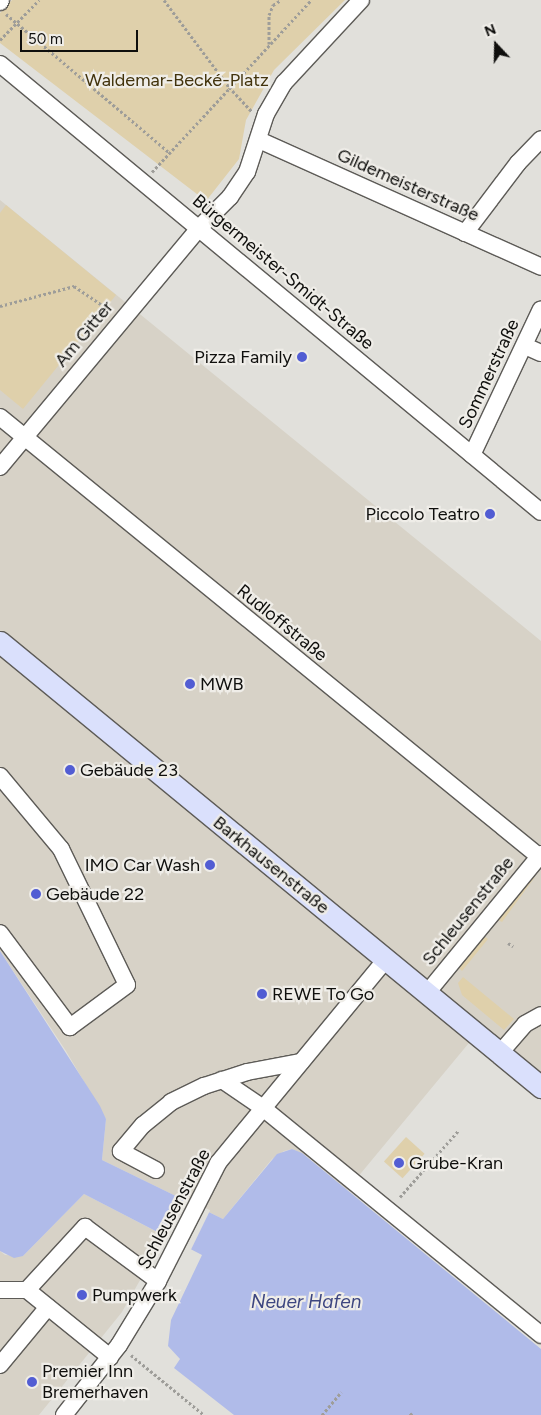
<!DOCTYPE html>
<html>
<head>
<meta charset="utf-8">
<style>
  body { margin:0 }
  #map { position:relative; width:541px; height:1415px; overflow:hidden; background:#e1e0db; font-family:Figtree,sans-serif }
  div>[style] { position:absolute }
  .built>* { inset:0; background:#d7d2c7 }
  .green>* { inset:0; background:#dfd0ab; transform-origin:0 0 }
  .water>* { inset:0; background:#b0bbe9 }
  .pier>* { inset:0; background:#e1e0db; transform-origin:0 0 }
  .path>* { height:3px; margin-top:-1.5px; transform-origin:0; background:repeating-linear-gradient(90deg,#9e9d99 0 2.5px,transparent 0 5px) }
  .roads { filter:drop-shadow(1px 0 #5d5b57) drop-shadow(-1px 0 #5d5b57) drop-shadow(0 1px #5d5b57) drop-shadow(0 -1px #5d5b57) }
  .minor>* { height:16px; margin:-8px; padding:0 8px; transform-origin:8px; border-radius:8px; background:#fff }
  .major>* { height:21px; margin:-10.5px; padding:0 10.5px; transform-origin:10.5px; border-radius:10.5px; background:#dae0fc }
  .dots>* { width:14px; height:14px; translate:-50% -50%; box-sizing:border-box; border:2px solid #efede8; border-radius:50% }
  span { translate:-50% -50%; white-space:nowrap; text-align:center; line-height:1.15; -webkit-text-stroke:4.5px #efede8; paint-order:stroke }
  .park-label { font-size:18px; color:#42330c }
  .street-label { font-size:18px; color:#0f0f0d }
  .poi-label { font-size:18px; color:#0f0f0d }
  .right { translate:-100% -50%; text-align:right }
  .left { translate:0 -50%; text-align:left }
  .water-label { font-size:19px; color:#3d4680; font-style:italic }
  .north { position:absolute; left:471px; top:20px; width:50px; height:50px; -webkit-text-stroke:4px #efede8; paint-order:stroke; rotate:339deg; font-size:14px; font-weight:700; line-height:20px; text-align:center; color:#0f0f0d }
  .north::after { content:''; display:block; margin:auto; width:18px; height:22px; background:#0f0f0d; clip-path:polygon(50% 0,100% 100%,50% 72%,0 100%) }
  .scale { position:absolute; left:20px; top:30px; width:118px; height:22px; box-sizing:border-box; border:2px solid #0f0f0d; border-top:0; padding-left:6px; font-size:15px; line-height:18px; white-space:nowrap; color:#0f0f0d; -webkit-text-stroke:4px #efede8; paint-order:stroke }
</style>
</head>
<body>
<div id="map">
  <div class="built">
    <div style="clip-path:polygon(0 200px,541px 641px,541px 1075px,483px 1026px,347px 1190px,308px 1157px,292px 1149px,284px 1151px,272px 1159px,223px 1219px,102px 1160px,106px 1119px,66px 1051px,0 951px)"></div>
    <div style="clip-path:polygon(84px 1194px,165px 1236px,122px 1312px,39px 1415px,0 1415px,0 1251px,5px 1255px,23px 1256px)"></div>
  </div>
  <div class="green">
    <div style="clip-path:polygon(12px 0,345px 0,274px 70px,246px 120px,239px 159px,206px 201px,0 43px,0 13px)"></div>
    <div style="clip-path:polygon(6px 205px,116px 295px,23px 409px,0 390px,0 213px)"></div>
    <div style="clip-path:polygon(535px 877px,502px 922px,498px 920px,530px 880px)"></div>
    <div style="clip-path:polygon(485px 937px,488px 939px,462px 971px,459px 968px)"></div>
    <div style="clip-path:polygon(463px 977px,514px 1019px,504px 1030px,462px 995px,458px 983px)"></div>
    <div style="left:406px;top:1137px;width:25px;height:33px;rotate:42deg"></div>
  </div>
  <div class="water">
    <div style="clip-path:polygon(0 951px,100px 1106px,106px 1119px,102px 1160px,223px 1219px,277px 1154px,292px 1149px,302px 1153px,541px 1349px,541px 1415px,234px 1415px,174px 1368px,180px 1359px,168px 1346px,171px 1320px,202px 1255px,84px 1194px,23px 1256px,14px 1258px,0 1251px)"></div>
  </div>
  <div class="pier">
    <div style="left:185px;top:1198px;width:28px;height:45px;rotate:26deg"></div>
  </div>
  <div class="path">
    <div style="left:164px;top:0;width:109px;rotate:53.2deg"></div>
    <div style="left:229px;top:87px;width:34px;rotate:47deg"></div>
    <div style="left:6px;top:14px;width:215px;rotate:40.3deg"></div>
    <div style="left:0;top:40px;width:56px;rotate:-45.7deg"></div>
    <div style="left:269px;top:44px;width:29px;rotate:-90deg"></div>
    <div style="left:269px;top:15px;width:11px;rotate:-68deg"></div>
    <div style="left:273px;top:5px;width:9px;rotate:-32deg"></div>
    <div style="left:152px;top:172px;width:234px;rotate:-47.2deg"></div>
    <div style="left:0;top:306px;width:77px;rotate:-15.1deg"></div>
    <div style="left:74px;top:286px;width:45px;rotate:34deg"></div>
    <div style="left:508px;top:943px;width:6px;rotate:31deg"></div>
    <div style="left:400px;top:1197px;width:88px;rotate:-48.7deg"></div>
    <div style="left:131px;top:1355px;width:94px;rotate:39.4deg"></div>
    <div style="left:410px;top:1413px;width:3px;rotate:45deg"></div>
    <div style="left:322px;top:1415px;width:30px;rotate:-50deg"></div>
  </div>
  <div class="roads">
    <div class="minor">
      <div style="left:0;top:2px;width:2px;rotate:-63deg"></div>
      <div style="left:0;top:64px;width:702px;rotate:39.63deg"></div>
      <div style="left:259px;top:140px;width:309px;rotate:24.2deg"></div>
      <div style="left:465px;top:233px;width:88px;rotate:-52.9deg"></div>
      <div style="left:518px;top:163px;width:33px;rotate:-46deg"></div>
      <div style="left:525px;top:346px;width:17px;rotate:24deg"></div>
      <div style="left:0;top:417px;width:698px;rotate:39.19deg"></div>
      <div style="left:472px;top:455px;width:161px;rotate:-64.7deg"></div>
      <div style="left:0;top:467px;width:311px;rotate:-50.2deg"></div>
      <div style="left:199px;top:228px;width:44px;rotate:-45deg"></div>
      <div style="left:230px;top:197px;width:30px;rotate:-56deg"></div>
      <div style="left:247px;top:172px;width:61px;rotate:-71.9deg"></div>
      <div style="left:266px;top:114px;width:36px;rotate:-60deg"></div>
      <div style="left:284px;top:83px;width:113px;rotate:-47.1deg"></div>
      <div style="left:0;top:776px;width:95px;rotate:50.1deg"></div>
      <div style="left:61px;top:849px;width:151px;rotate:64.1deg"></div>
      <div style="left:127px;top:985px;width:71px;rotate:143.6deg"></div>
      <div style="left:70px;top:1027px;width:117px;rotate:-126.7deg"></div>
      <div style="left:427px;top:993px;width:180px;rotate:-50.6deg"></div>
      <div style="left:500px;top:1053px;width:38px;rotate:-49deg"></div>
      <div style="left:525px;top:1024px;width:18px;rotate:-29deg"></div>
      <div style="left:222px;top:1080px;width:50px;rotate:34.3deg"></div>
      <div style="left:263px;top:1108px;width:359px;rotate:39.2deg"></div>
      <div style="left:156px;top:1170px;width:40px;rotate:-152deg"></div>
      <div style="left:121px;top:1151px;width:34px;rotate:-50deg"></div>
      <div style="left:143px;top:1125px;width:36px;rotate:-39deg"></div>
      <div style="left:171px;top:1102px;width:37px;rotate:-26deg"></div>
      <div style="left:204px;top:1086px;width:45px;rotate:-18deg"></div>
      <div style="left:247px;top:1072px;width:55px;rotate:-10.5deg"></div>
      <div style="left:0;top:1290px;width:27px"></div>
      <div style="left:27px;top:1290px;width:107px;rotate:38.9deg"></div>
      <div style="left:27px;top:1290px;width:86px;rotate:-47.4deg"></div>
      <div style="left:85px;top:1227px;width:91px;rotate:36.5deg"></div>
      <div style="left:0;top:1365px;width:75px;rotate:-50.4deg"></div>
      <div style="left:64px;top:1415px;width:89px;rotate:-51.8deg"></div>
      <div style="left:119px;top:1345px;width:75px;rotate:-58.6deg"></div>
      <div style="left:158px;top:1281px;width:132px;rotate:-63deg"></div>
      <div style="left:218px;top:1163px;width:264px;rotate:-50.5deg"></div>
    </div>
    <div class="major">
      <div style="left:0;top:642px;width:701px;rotate:39.44deg"></div>
    </div>
  </div>
  <div class="dots">
    <div style="left:302px;top:357px;background:#525dd3"></div>
    <div style="left:490px;top:514px;background:#525dd3"></div>
    <div style="left:190px;top:684px;background:#525dd3"></div>
    <div style="left:70px;top:770px;background:#525dd3"></div>
    <div style="left:210px;top:865px;background:#525dd3"></div>
    <div style="left:36px;top:894px;background:#525dd3"></div>
    <div style="left:262px;top:994px;background:#525dd3"></div>
    <div style="left:399px;top:1163px;background:#525dd3"></div>
    <div style="left:82px;top:1295px;background:#525dd3"></div>
    <div style="left:32px;top:1382px;background:#525dd3"></div>
  </div>
  <div class="park-label">
    <span style="left:177px;top:80px">Waldemar-Becké-Platz</span>
  </div>
  <div class="street-label">
    <span style="left:408px;top:185px;rotate:24deg">Gildemeisterstraße</span>
    <span style="left:283px;top:272px;rotate:40deg">Bürgermeister-Smidt-Straße</span>
    <span style="left:84px;top:334px;rotate:-50deg">Am Gitter</span>
    <span style="left:489px;top:374px;rotate:-65deg">Sommerstraße</span>
    <span style="left:282px;top:623px;rotate:39deg">Rudloffstraße</span>
    <span style="left:271px;top:865px;rotate:39deg">Barkhausenstraße</span>
    <span style="left:468px;top:911px;rotate:-51deg">Schleusenstraße</span>
    <span style="left:174px;top:1209px;rotate:-62deg">Schleusenstraße</span>
  </div>
  <div class="poi-label">
    <span class="right" style="left:292px;top:357px">Pizza Family</span>
    <span class="right" style="left:480px;top:514px">Piccolo Teatro</span>
    <span class="left" style="left:200px;top:684px">MWB</span>
    <span class="left" style="left:80px;top:770px">Gebäude 23</span>
    <span class="right" style="left:200px;top:865px">IMO Car Wash</span>
    <span class="left" style="left:46px;top:894px">Gebäude 22</span>
    <span class="left" style="left:272px;top:994px">REWE To Go</span>
    <span class="left" style="left:409px;top:1163px">Grube-Kran</span>
    <span class="left" style="left:92px;top:1295px">Pumpwerk</span>
    <span class="left" style="left:42px;top:1382px">Premier Inn<br>Bremerhaven</span>
  </div>
  <div class="water-label">
    <span style="left:306px;top:1302px">Neuer Hafen</span>
  </div>
  <div class="north">N</div>
  <div class="scale">50 m</div>
</div>
</body>
</html>
